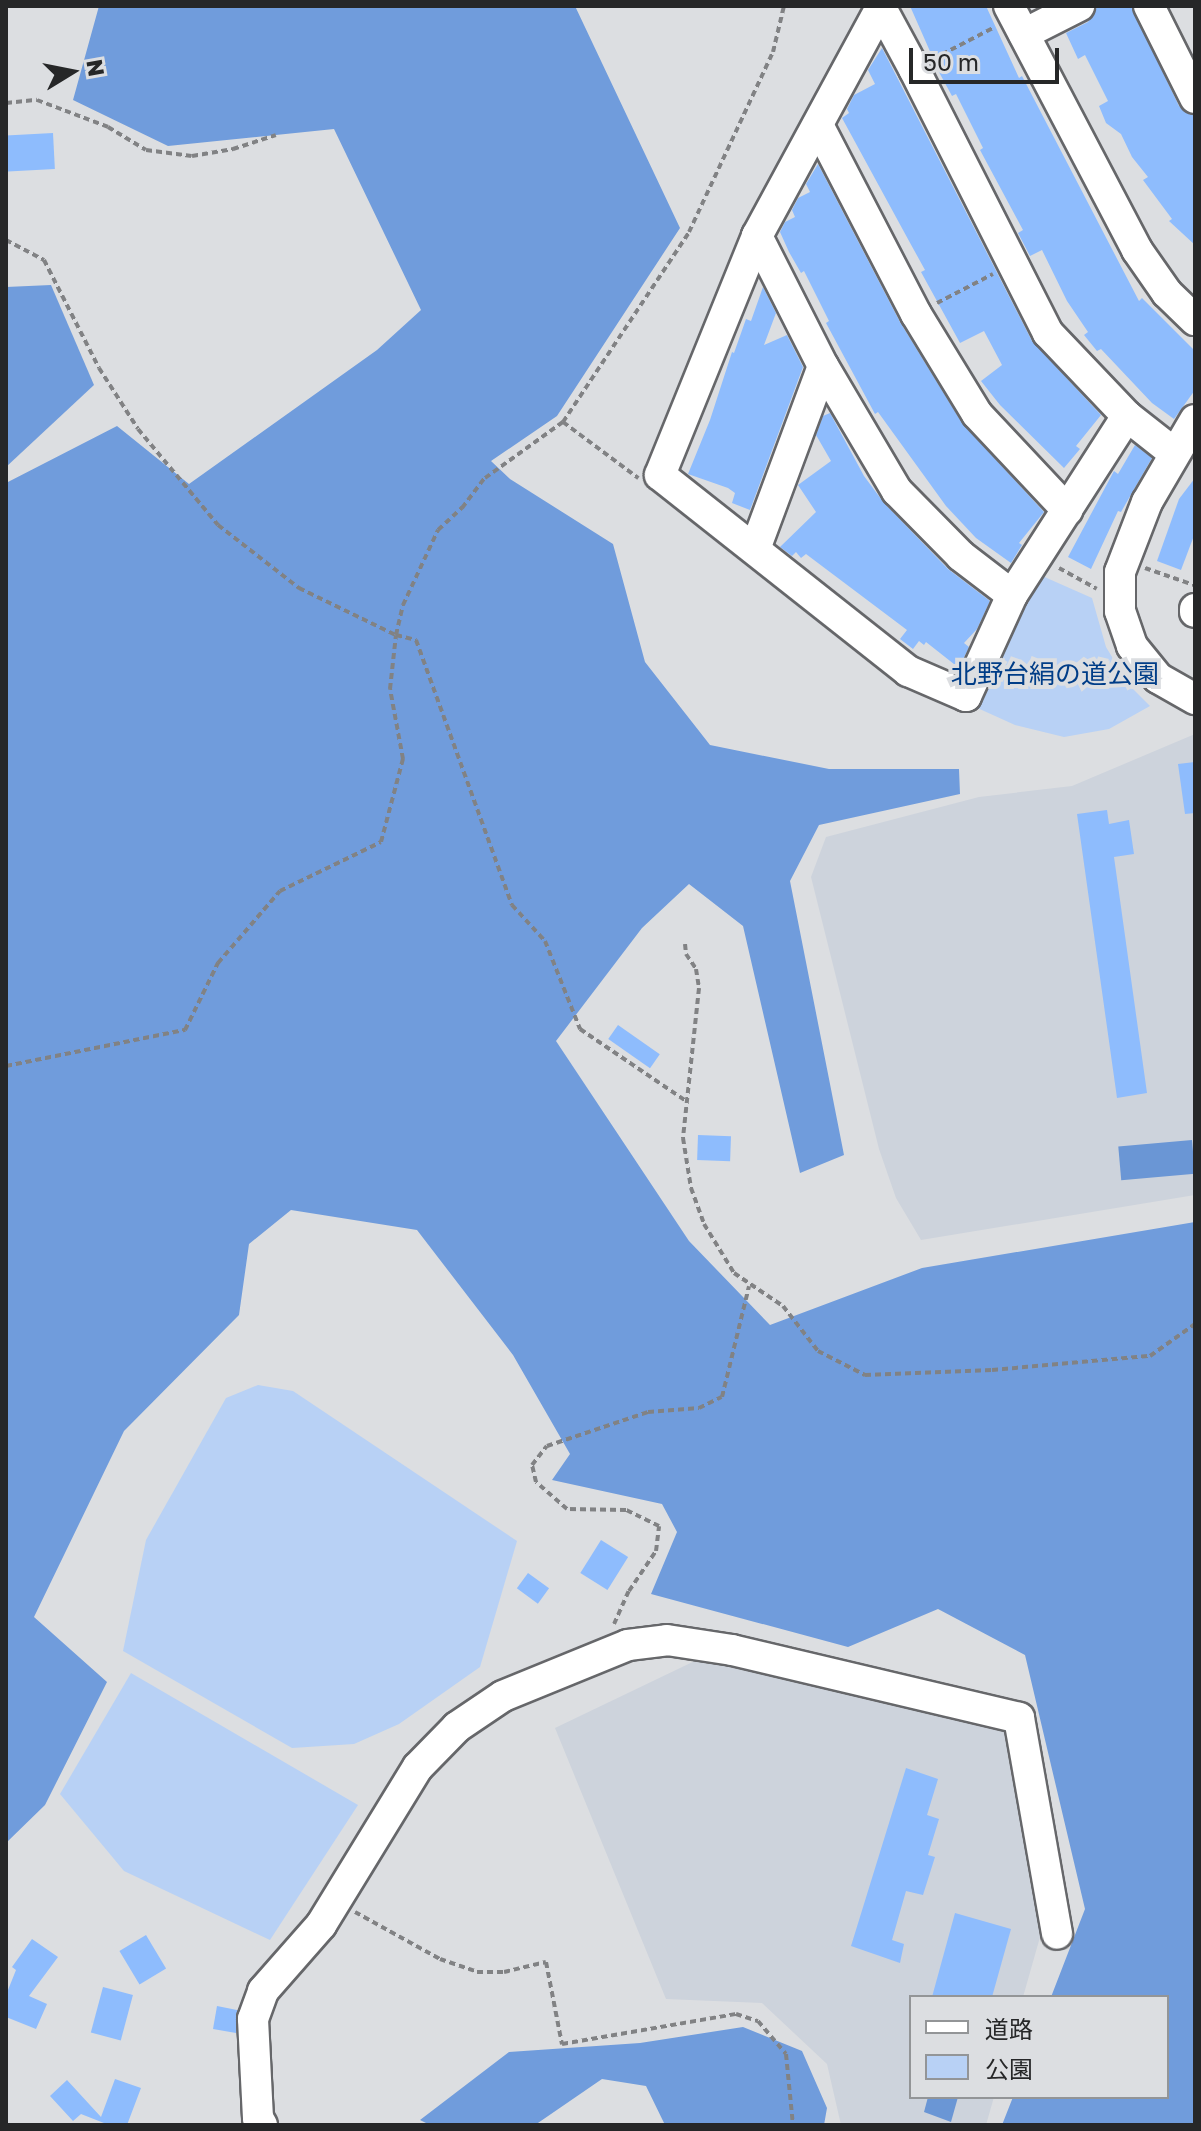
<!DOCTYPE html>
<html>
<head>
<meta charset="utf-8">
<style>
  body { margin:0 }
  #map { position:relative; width:1201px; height:2131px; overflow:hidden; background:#dcdee1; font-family:"Golos Text","Noto Sans JP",sans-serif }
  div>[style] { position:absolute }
  .built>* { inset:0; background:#cdd3dc }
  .green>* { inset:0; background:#b8d1f5 }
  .forest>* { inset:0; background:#709cdc }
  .water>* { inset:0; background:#6a96d5; transform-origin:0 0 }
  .building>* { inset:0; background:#8ebcfd; transform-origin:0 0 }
  .path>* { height:4px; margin-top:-2px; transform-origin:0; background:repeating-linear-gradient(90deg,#818284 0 6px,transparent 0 10px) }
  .roads { filter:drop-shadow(2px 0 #66676a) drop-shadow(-2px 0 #66676a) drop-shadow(0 2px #66676a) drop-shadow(0 -2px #66676a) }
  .minor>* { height:30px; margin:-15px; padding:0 15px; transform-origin:15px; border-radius:15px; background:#fff }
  span { translate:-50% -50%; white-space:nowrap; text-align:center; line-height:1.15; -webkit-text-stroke:8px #dcdee1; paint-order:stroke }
  .park-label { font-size:26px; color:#003d87 }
  .frame { position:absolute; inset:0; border:8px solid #262728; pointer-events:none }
  .legend { position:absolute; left:909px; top:1995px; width:260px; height:104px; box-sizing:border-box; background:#dcdee1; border:2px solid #939597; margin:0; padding:10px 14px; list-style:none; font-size:24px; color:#262728 }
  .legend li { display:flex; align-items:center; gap:16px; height:40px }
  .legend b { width:40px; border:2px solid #939597 }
  .north { position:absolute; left:32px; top:32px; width:80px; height:80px; -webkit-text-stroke:6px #dcdee1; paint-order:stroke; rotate:80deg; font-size:22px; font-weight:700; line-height:32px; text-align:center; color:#262728 }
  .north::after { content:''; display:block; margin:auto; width:28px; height:36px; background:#262728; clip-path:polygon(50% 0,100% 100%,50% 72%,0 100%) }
  .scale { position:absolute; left:909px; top:48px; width:150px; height:36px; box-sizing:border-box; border:4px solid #262728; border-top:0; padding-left:10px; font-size:24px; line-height:28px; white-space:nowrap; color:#262728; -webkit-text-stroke:6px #dcdee1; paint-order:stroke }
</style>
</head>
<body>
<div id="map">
  <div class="built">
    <div style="clip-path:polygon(1195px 734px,1195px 1195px,921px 1240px,896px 1198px,879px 1149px,811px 877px,826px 837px,979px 797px,1072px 786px)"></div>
    <div style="clip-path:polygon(703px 1657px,1009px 1725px,1044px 1923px,1023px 1997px,911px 1997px,911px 2097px,994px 2097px,986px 2125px,841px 2125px,827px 2064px,762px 2003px,666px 1999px,555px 1728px)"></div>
  </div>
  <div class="green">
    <div style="clip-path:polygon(1040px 575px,1092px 598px,1106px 647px,1129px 685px,1150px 706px,1109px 729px,1064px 737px,1015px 725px,973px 706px)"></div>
    <div style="clip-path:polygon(258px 1385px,293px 1391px,517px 1541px,480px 1667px,399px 1724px,354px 1744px,292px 1748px,123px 1651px,146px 1540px,226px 1398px)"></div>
    <div style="clip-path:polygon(131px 1673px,358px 1805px,270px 1940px,124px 1871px,60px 1794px)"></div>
  </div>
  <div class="forest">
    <div style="clip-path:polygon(99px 6px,575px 6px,680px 228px,557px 416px,491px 461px,510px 479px,613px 544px,645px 662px,710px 745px,829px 769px,959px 769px,960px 794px,819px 825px,790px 881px,844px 1155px,800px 1173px,743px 926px,689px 884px,642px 928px,556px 1041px,689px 1241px,770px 1325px,922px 1268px,1195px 1222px,1195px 2125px,1002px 2125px,1013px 2097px,1167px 2097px,1167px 1997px,1051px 1997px,1085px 1909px,1025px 1655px,938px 1609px,848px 1647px,651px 1594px,677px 1532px,662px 1504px,552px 1480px,570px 1454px,513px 1355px,417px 1230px,291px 1210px,249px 1244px,239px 1315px,124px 1431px,34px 1617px,107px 1682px,45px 1805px,6px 1843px,6px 483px,117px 426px,189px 484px,377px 350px,421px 310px,334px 129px,168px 146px,73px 100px)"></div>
    <div style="clip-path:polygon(51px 285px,94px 385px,6px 467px,6px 287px)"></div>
    <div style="clip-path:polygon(743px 2027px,802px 2051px,827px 2108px,824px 2125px,665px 2125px,646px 2086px,602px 2079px,535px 2125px,430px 2125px,420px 2120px,509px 2052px,640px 2043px)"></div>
  </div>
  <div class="water">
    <div style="left:1192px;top:1140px;width:34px;height:74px;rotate:85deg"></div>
    <div style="clip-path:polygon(928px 2097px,958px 2097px,951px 2122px,924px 2112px)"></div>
  </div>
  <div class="building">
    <div style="clip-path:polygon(910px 6px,986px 6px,1019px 78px,1022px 76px,1139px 301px,1142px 298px,1195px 351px,1195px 390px,1174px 419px,1152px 403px,1101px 349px,1097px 351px,1084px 335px,1088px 332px,1067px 301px,1042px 250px,1030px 256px,1018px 233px,1023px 230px,980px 150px,983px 148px,956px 94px,952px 96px,940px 74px)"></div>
    <div style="clip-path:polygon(1098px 6px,1131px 6px,1179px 106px,1194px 116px,1195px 245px,1169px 221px,1172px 219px,1143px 180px,1148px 177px,1132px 157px,1121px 134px,1106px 123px,1099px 106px,1108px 101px,1085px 55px,1078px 59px,1066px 33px,1088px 22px)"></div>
    <div style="clip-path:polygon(882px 48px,1032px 341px,1101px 415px,1076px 446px,1080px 449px,1064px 468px,1000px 405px,981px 381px,1002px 365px,984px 331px,960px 343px,921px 272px,925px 270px,909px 241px,842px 118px,849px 113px,847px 109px,854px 95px,875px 84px,868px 70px)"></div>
    <div style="left:53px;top:133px;width:36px;height:47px;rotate:87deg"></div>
    <div style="clip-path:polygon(818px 164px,900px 322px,962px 423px,1044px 512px,1019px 543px,1022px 545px,1011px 563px,976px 538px,946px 506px,878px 412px,875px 414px,826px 323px,829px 321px,804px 271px,801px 273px,789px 252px,780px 232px,785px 222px,795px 217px,792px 210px,798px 198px,810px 192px,806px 184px)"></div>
    <div style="clip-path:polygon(763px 287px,776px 313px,764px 345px,787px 335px,803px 367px,750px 510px,732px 503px,735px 493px,728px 488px,688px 474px,710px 420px,732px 352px,734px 353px,746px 319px,751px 321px)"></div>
    <div style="clip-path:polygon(830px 413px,864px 476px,884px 503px,948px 569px,990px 601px,977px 629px,964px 643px,969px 647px,959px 668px,926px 642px,924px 645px,919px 641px,913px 649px,900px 639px,907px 630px,806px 554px,801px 558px,796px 552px,792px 556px,780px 547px,816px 512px,798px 485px,831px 461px,816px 435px,823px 416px)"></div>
    <div style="clip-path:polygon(1135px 445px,1152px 458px,1121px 512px,1118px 511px,1091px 569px,1068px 557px,1114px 471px,1118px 474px)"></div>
    <div style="clip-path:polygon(1195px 478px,1195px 533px,1181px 570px,1157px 561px,1179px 499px)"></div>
    <div style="clip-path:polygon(1195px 762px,1195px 813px,1185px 814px,1178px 764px)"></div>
    <div style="clip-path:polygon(1107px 810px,1109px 824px,1129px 820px,1134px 854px,1114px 857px,1147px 1093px,1117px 1098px,1077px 814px)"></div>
    <div style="left:618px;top:1025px;width:51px;height:17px;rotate:35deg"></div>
    <div style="left:698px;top:1135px;width:33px;height:25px;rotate:2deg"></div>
    <div style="left:601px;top:1540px;width:32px;height:39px;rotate:32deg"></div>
    <div style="left:528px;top:1573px;width:26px;height:19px;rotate:36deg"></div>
    <div style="clip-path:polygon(906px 1768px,938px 1779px,927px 1815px,939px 1819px,928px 1855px,935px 1857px,923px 1895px,906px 1891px,892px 1940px,904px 1944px,900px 1963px,851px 1946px)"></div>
    <div style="clip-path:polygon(955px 1913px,1011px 1929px,992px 1997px,932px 1997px)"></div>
    <div style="left:146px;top:1935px;width:39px;height:31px;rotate:59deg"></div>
    <div style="clip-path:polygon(32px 1939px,58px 1957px,29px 1996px,47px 2004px,36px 2029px,6px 2017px,6px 1995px,16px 1970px,12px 1967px)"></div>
    <div style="left:103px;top:1987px;width:31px;height:47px;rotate:15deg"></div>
    <div style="clip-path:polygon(217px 2006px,237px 2010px,236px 2033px,213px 2029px)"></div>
    <div style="clip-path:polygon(115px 2079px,141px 2088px,127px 2125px,109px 2125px,81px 2114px,73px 2121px,50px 2096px,67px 2080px,101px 2117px)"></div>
  </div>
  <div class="path">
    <div style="left:933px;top:59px;width:68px;rotate:-27.3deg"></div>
    <div style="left:6px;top:103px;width:31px;rotate:-6deg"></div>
    <div style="left:37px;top:100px;width:76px;rotate:20.8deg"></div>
    <div style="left:108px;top:127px;width:44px;rotate:31.2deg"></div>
    <div style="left:146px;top:150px;width:46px;rotate:7.4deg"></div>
    <div style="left:192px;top:156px;width:42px;rotate:-9.7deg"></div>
    <div style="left:233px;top:149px;width:45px;rotate:-18deg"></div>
    <div style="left:6px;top:240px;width:43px;rotate:27.8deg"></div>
    <div style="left:44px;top:260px;width:121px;rotate:63deg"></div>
    <div style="left:99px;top:368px;width:72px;rotate:57.4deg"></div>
    <div style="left:138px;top:429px;width:125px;rotate:50.2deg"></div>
    <div style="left:218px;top:525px;width:103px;rotate:37.9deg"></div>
    <div style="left:299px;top:588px;width:108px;rotate:25.9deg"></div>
    <div style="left:396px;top:635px;width:21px;rotate:14deg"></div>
    <div style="left:416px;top:640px;width:282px;rotate:70.1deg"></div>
    <div style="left:512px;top:905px;width:49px;rotate:47.5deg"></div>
    <div style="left:545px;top:941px;width:95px;rotate:68.3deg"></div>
    <div style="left:580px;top:1029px;width:128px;rotate:34.2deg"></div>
    <div style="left:937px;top:303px;width:63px;rotate:-27.4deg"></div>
    <div style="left:563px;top:422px;width:94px;rotate:36.7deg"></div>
    <div style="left:1059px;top:568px;width:43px;rotate:28.9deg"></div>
    <div style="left:1145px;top:568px;width:52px;rotate:19.1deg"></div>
    <div style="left:685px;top:944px;width:10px;rotate:84deg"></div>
    <div style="left:686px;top:954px;width:18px;rotate:56deg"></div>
    <div style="left:696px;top:969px;width:19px;rotate:81deg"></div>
    <div style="left:699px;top:988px;width:151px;rotate:96.1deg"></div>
    <div style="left:683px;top:1138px;width:51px;rotate:80.9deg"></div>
    <div style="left:691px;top:1188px;width:38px;rotate:70deg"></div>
    <div style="left:704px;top:1224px;width:57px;rotate:58.5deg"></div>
    <div style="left:734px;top:1273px;width:59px;rotate:34deg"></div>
    <div style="left:783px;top:1306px;width:57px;rotate:52.1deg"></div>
    <div style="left:818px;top:1351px;width:53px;rotate:27.1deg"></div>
    <div style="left:865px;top:1375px;width:127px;rotate:-2.3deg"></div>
    <div style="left:992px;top:1370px;width:159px;rotate:-5.1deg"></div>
    <div style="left:1150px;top:1356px;width:55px;rotate:-35.4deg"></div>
    <div style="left:6px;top:1066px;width:183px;rotate:-11.4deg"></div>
    <div style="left:185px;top:1030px;width:75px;rotate:-63.8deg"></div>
    <div style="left:218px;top:963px;width:95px;rotate:-49.3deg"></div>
    <div style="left:280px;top:891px;width:112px;rotate:-25.9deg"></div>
    <div style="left:381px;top:842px;width:86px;rotate:-75.2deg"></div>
    <div style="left:403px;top:759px;width:71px;rotate:-100.5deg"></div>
    <div style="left:390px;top:689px;width:54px;rotate:-83.7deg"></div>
    <div style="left:396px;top:635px;width:31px;rotate:-77deg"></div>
    <div style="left:403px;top:605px;width:83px;rotate:-65deg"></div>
    <div style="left:438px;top:530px;width:33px;rotate:-43deg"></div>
    <div style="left:462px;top:508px;width:38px;rotate:-53deg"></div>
    <div style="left:485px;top:478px;width:96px;rotate:-35.7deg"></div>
    <div style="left:563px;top:422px;width:228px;rotate:-56.4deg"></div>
    <div style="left:689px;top:232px;width:199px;rotate:-65deg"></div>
    <div style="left:773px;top:52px;width:47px;rotate:-76.6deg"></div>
    <div style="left:614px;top:1624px;width:36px;rotate:-66deg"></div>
    <div style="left:629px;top:1591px;width:48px;rotate:-56deg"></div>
    <div style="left:656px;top:1551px;width:25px;rotate:-83deg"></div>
    <div style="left:659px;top:1526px;width:37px;rotate:-154deg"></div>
    <div style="left:626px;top:1510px;width:59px;rotate:-179deg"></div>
    <div style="left:567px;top:1509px;width:41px;rotate:-138.9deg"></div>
    <div style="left:536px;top:1482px;width:17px;rotate:-103deg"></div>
    <div style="left:532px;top:1465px;width:24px;rotate:-52deg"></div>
    <div style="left:547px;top:1446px;width:107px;rotate:-18.6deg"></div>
    <div style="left:648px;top:1412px;width:51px;rotate:-4.5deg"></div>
    <div style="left:699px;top:1408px;width:25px;rotate:-26deg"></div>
    <div style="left:722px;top:1397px;width:114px;rotate:-76.3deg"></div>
    <div style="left:355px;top:1912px;width:97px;rotate:28.9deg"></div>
    <div style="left:440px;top:1959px;width:39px;rotate:19deg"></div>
    <div style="left:477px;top:1972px;width:27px"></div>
    <div style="left:504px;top:1972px;width:43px;rotate:-13.4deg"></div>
    <div style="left:546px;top:1962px;width:84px;rotate:79deg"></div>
    <div style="left:562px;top:2044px;width:177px;rotate:-9.8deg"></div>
    <div style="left:736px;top:2014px;width:23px;rotate:18deg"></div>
    <div style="left:758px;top:2021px;width:43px;rotate:49.7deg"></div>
    <div style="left:786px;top:2054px;width:71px;rotate:84.4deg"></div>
  </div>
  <div class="roads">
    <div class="minor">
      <div style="left:880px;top:6px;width:72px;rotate:61.6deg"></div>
      <div style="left:914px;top:69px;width:296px;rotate:63.1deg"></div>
      <div style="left:1048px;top:333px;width:115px;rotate:46.4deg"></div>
      <div style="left:1127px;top:416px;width:213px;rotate:122.7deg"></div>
      <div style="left:1012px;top:595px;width:111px;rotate:114.5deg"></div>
      <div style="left:966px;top:696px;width:63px;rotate:-156.7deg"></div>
      <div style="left:908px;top:671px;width:316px;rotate:-141.7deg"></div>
      <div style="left:660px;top:475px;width:258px;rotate:-67.9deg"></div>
      <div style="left:757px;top:236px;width:260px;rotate:-61.5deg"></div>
      <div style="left:1009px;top:6px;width:276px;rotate:62.3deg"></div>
      <div style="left:1137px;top:250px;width:52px;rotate:55.1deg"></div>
      <div style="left:1167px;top:293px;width:39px;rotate:44deg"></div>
      <div style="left:1149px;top:6px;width:103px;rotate:63.4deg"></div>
      <div style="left:1024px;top:34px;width:62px;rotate:-27deg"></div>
      <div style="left:818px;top:125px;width:213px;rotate:62.6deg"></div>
      <div style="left:916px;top:314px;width:117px;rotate:58.6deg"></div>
      <div style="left:977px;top:414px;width:132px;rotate:46.8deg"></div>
      <div style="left:757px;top:236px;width:146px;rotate:63.1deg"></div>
      <div style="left:823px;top:366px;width:145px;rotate:59.4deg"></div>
      <div style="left:897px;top:491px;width:91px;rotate:45.4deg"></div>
      <div style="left:961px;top:556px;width:64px;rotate:37.4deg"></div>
      <div style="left:1127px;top:416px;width:60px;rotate:38.2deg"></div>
      <div style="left:1195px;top:420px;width:95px;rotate:120.3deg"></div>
      <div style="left:1147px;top:502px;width:75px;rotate:111.1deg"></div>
      <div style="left:1120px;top:572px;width:39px;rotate:90deg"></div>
      <div style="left:1120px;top:611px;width:37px;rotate:71deg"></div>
      <div style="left:1132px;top:646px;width:41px;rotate:50.9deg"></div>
      <div style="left:1158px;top:678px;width:43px;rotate:29.6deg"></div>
      <div style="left:755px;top:549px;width:195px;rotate:-69.6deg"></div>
      <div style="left:1195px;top:609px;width:3px;rotate:90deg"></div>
      <div style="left:262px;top:2125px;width:8px;rotate:-120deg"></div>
      <div style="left:258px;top:2118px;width:99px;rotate:-92.9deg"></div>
      <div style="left:253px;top:2019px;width:30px;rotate:-70deg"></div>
      <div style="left:263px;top:1991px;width:88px;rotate:-48.7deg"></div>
      <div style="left:321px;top:1925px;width:185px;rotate:-58.5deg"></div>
      <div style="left:418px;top:1767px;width:56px;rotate:-45.7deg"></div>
      <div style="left:457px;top:1727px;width:55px;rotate:-34deg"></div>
      <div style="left:503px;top:1696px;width:135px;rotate:-22.2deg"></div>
      <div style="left:628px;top:1645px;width:39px;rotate:-7deg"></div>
      <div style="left:667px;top:1640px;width:66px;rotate:8.7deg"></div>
      <div style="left:732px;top:1650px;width:295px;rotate:13.3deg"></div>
      <div style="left:1019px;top:1718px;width:219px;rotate:80deg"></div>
    </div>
  </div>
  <div class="park-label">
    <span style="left:1055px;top:674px">北野台絹の道公園</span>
  </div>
  <div class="frame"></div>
  <ul class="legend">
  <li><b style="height:10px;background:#fff"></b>道路</li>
  <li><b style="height:22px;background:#b8d1f5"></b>公園</li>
  </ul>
  <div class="north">N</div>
  <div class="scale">50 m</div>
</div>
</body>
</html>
